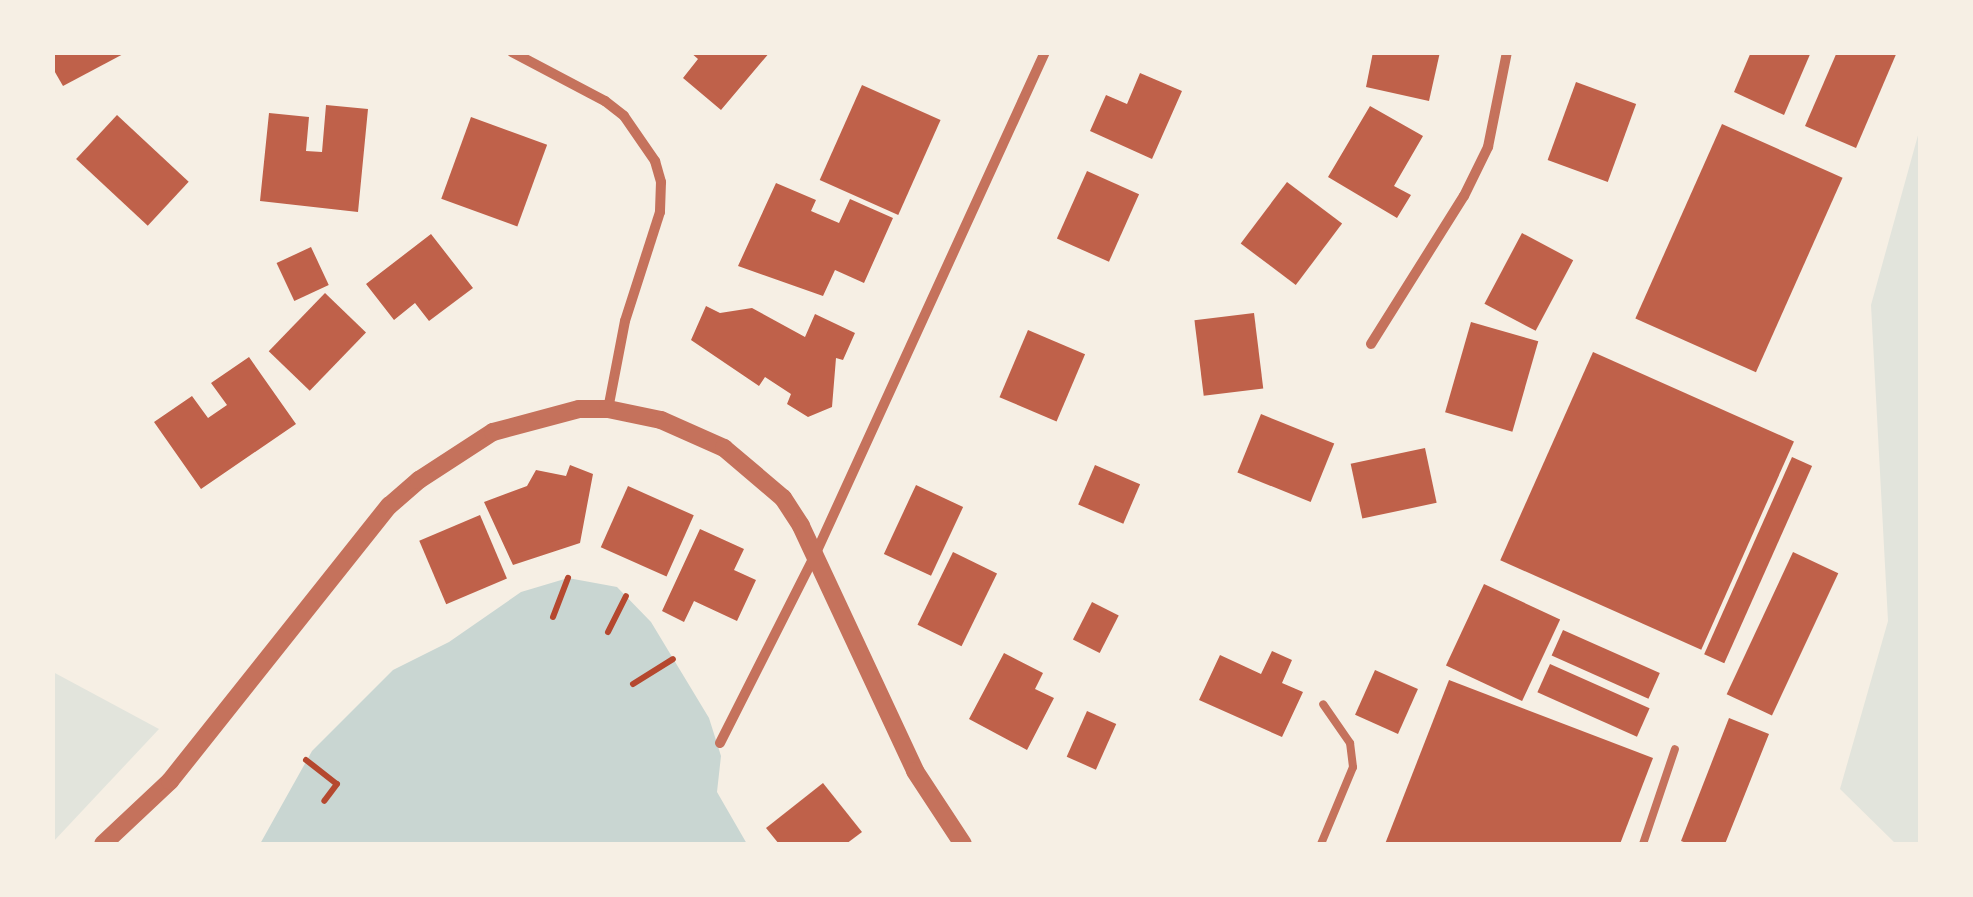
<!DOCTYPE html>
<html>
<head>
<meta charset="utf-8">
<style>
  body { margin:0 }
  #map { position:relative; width:1973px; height:897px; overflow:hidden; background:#f6efe4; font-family:Figtree,sans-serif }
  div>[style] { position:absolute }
  .green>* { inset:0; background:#e2e4dc }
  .water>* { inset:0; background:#c9d6d2 }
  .building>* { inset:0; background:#bf614a; transform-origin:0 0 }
  .path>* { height:6px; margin:-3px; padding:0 3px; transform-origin:3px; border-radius:3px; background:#b5482f }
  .service>* { height:8px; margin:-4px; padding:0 4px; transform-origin:4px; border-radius:4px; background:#c5725c }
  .minor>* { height:10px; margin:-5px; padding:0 5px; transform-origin:5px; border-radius:5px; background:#c5725c }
  .tertiary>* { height:18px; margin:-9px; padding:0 9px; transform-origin:9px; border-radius:9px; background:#c5725c }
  span { translate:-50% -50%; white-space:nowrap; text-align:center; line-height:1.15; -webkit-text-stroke:10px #f6efe4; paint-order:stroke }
  .frame { position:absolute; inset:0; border:55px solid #f6efe4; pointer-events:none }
</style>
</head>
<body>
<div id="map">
  <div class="green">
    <div style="clip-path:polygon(1920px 128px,1920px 844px,1896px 844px,1840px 789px,1888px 621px,1871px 305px)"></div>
    <div style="clip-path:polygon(53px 672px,159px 729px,53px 842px)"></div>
  </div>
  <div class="water">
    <div style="clip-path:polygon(568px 578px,617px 587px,651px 622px,709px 718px,721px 756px,717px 792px,747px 844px,260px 844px,312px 751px,393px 670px,449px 642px,521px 592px)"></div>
  </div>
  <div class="building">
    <div style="clip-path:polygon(52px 52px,127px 52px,63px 86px,52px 67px)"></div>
    <div style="clip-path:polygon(690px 52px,770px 52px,721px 110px,683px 78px,698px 59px)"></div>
    <div style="clip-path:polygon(1373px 52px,1440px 52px,1429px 101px,1366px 87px)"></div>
    <div style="clip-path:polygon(1751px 52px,1811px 52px,1784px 115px,1734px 92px)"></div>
    <div style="clip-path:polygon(1837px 52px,1897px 52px,1856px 148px,1805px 126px)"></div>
    <div style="clip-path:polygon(1140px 73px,1182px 91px,1152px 159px,1090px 131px,1106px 95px,1127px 104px)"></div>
    <div style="left:1576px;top:82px;width:64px;height:83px;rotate:20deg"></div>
    <div style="left:862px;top:85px;width:86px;height:104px;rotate:24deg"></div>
    <div style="clip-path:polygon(326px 105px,368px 109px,358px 212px,260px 201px,269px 113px,309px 117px,306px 151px,322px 152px)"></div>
    <div style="clip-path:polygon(1370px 106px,1423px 136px,1394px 186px,1411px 195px,1397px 218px,1328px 177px)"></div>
    <div style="left:117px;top:115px;width:98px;height:60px;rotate:43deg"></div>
    <div style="left:471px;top:117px;width:81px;height:87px;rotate:20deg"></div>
    <div style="left:1722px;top:124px;width:132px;height:213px;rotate:24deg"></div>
    <div style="left:1087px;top:171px;width:57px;height:74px;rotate:24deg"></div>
    <div style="left:1287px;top:182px;width:69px;height:77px;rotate:37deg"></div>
    <div style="clip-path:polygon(776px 183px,816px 200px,811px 211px,839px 223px,850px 199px,893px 218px,864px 283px,835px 270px,823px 296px,738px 266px)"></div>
    <div style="left:1522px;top:233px;width:58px;height:80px;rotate:28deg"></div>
    <div style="clip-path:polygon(431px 234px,473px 288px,429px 321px,415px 303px,394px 320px,366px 284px)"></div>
    <div style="left:311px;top:247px;width:42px;height:38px;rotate:65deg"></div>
    <div style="left:325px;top:293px;width:57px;height:81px;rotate:44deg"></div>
    <div style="clip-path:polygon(706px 306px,720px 313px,752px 308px,805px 337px,815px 314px,855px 333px,843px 360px,836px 358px,832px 407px,808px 417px,787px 404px,791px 394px,765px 377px,759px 386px,691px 340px)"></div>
    <div style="left:1254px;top:313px;width:76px;height:60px;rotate:83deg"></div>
    <div style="left:1471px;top:322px;width:70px;height:94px;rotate:16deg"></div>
    <div style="left:1028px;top:330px;width:62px;height:73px;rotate:23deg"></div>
    <div style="left:1593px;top:352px;width:220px;height:228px;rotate:24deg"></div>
    <div style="clip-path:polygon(249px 357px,296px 424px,201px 489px,154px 422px,192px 396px,208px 418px,227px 405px,211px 383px)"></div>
    <div style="left:1261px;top:414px;width:79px;height:63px;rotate:22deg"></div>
    <div style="left:1425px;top:448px;width:56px;height:76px;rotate:78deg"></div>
    <div style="left:1792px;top:457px;width:22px;height:216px;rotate:24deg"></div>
    <div style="clip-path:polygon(570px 465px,593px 474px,580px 543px,513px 565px,484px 502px,527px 486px,536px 470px,566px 476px)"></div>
    <div style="left:1095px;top:465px;width:49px;height:43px;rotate:23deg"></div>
    <div style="left:916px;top:485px;width:52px;height:76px;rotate:25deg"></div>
    <div style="left:628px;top:486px;width:72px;height:67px;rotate:24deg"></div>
    <div style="left:480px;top:515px;width:69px;height:66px;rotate:67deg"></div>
    <div style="clip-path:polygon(700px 529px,744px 549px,734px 570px,756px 580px,737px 621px,694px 601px,684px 622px,662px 611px)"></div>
    <div style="left:953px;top:552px;width:49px;height:81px;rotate:26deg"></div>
    <div style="left:1793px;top:552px;width:50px;height:157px;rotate:25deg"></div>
    <div style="left:1484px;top:584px;width:84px;height:90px;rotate:25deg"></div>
    <div style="left:1092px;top:602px;width:30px;height:42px;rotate:27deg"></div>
    <div style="left:1563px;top:630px;width:106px;height:28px;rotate:24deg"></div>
    <div style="clip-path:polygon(1272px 651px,1292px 660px,1282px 683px,1303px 692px,1282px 737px,1199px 700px,1220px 655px,1261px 674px)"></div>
    <div style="clip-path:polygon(1004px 653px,1043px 673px,1035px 689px,1054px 698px,1027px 750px,969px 719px)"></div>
    <div style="left:1550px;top:664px;width:109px;height:31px;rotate:24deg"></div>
    <div style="left:1375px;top:670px;width:47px;height:49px;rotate:24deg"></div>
    <div style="clip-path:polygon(1449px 680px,1653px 758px,1620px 844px,1385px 844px)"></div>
    <div style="left:1087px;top:711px;width:32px;height:50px;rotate:24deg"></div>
    <div style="clip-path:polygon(1729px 718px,1769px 734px,1725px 844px,1689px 844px,1681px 841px)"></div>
    <div style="clip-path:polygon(823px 783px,862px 832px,846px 844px,779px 844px,766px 828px)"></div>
  </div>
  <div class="path">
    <div style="left:553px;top:617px;width:42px;rotate:-69deg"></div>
    <div style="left:608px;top:632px;width:40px;rotate:-63.4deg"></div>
    <div style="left:633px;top:684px;width:47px;rotate:-32deg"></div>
    <div style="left:306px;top:760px;width:39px;rotate:38deg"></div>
    <div style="left:337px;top:784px;width:21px;rotate:127deg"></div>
  </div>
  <div class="service">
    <div style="left:1321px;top:844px;width:83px;rotate:-67.4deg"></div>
    <div style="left:1353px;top:767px;width:24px;rotate:-97deg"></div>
    <div style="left:1350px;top:743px;width:47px;rotate:-124.7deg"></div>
    <div style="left:1643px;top:844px;width:100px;rotate:-71.4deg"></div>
  </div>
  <div class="minor">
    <div style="left:512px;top:52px;width:105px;rotate:27.8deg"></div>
    <div style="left:605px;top:101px;width:24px;rotate:38deg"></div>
    <div style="left:624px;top:116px;width:55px;rotate:55.4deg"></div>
    <div style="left:655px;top:161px;width:22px;rotate:74deg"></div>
    <div style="left:661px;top:182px;width:30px;rotate:92deg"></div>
    <div style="left:660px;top:212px;width:114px;rotate:107.8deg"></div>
    <div style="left:625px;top:321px;width:90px;rotate:100.9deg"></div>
    <div style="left:1371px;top:344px;width:175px;rotate:-57.9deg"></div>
    <div style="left:1464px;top:196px;width:55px;rotate:-63.9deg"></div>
    <div style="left:1488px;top:147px;width:97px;rotate:-78.7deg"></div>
    <div style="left:720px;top:743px;width:211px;rotate:-63.2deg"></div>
    <div style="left:815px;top:555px;width:553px;rotate:-65.43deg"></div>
  </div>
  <div class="tertiary">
    <div style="left:103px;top:844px;width:92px;rotate:-43.2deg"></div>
    <div style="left:170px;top:781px;width:352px;rotate:-51.5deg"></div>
    <div style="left:389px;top:506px;width:40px;rotate:-41deg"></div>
    <div style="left:419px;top:480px;width:88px;rotate:-33deg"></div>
    <div style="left:493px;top:432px;width:89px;rotate:-15deg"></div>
    <div style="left:579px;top:409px;width:29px"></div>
    <div style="left:608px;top:409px;width:54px;rotate:11.7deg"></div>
    <div style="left:661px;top:420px;width:69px;rotate:24deg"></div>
    <div style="left:724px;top:448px;width:77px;rotate:40.3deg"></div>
    <div style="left:783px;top:498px;width:33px;rotate:57deg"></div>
    <div style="left:801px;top:526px;width:270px;rotate:65deg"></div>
    <div style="left:915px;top:771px;width:87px;rotate:56.7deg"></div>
  </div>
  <div class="frame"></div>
</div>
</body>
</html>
